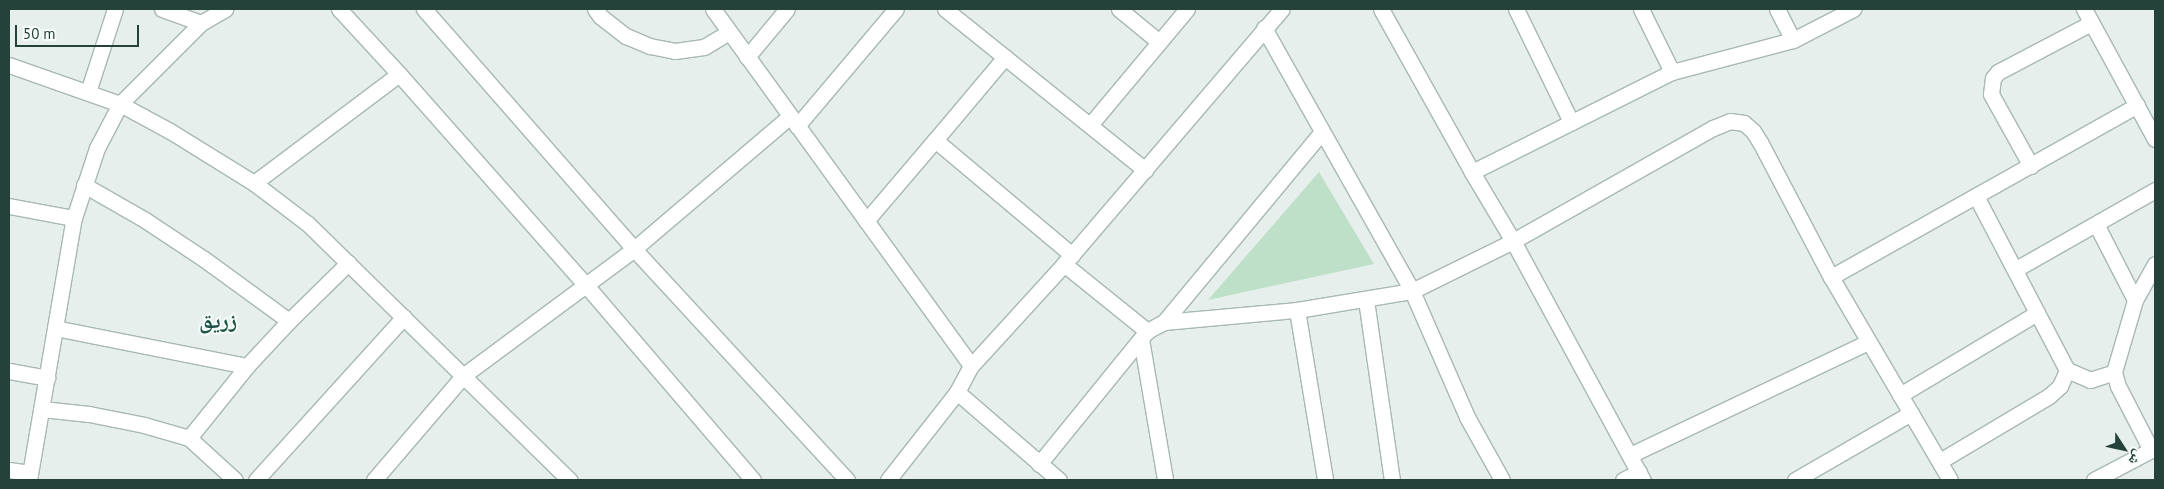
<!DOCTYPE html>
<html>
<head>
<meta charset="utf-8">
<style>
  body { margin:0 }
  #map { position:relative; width:2164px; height:489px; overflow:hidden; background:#e6efeb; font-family:"PT Sans","Noto Naskh Arabic",sans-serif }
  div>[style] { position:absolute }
  .green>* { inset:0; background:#bfe0c8 }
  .roads { filter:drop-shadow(1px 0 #a8b8b2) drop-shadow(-1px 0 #a8b8b2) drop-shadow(0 1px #a8b8b2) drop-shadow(0 -1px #a8b8b2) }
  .minor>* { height:15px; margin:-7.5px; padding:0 7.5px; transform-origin:7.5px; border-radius:7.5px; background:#fff }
  .tertiary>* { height:15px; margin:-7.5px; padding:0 7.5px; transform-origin:7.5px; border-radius:7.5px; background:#fff }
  span { translate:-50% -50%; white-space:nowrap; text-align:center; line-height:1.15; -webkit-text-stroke:4px #f7fbf9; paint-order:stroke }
  .district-label { font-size:22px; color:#1f5548; font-weight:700 }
  .frame { position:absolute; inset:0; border:10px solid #24423a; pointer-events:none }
  .north { position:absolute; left:2099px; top:424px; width:50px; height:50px; -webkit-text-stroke:4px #f7fbf9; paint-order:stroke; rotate:125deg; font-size:14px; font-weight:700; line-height:20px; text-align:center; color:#24423a }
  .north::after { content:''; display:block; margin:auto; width:18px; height:22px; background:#24423a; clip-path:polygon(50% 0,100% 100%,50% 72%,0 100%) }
  .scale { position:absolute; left:15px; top:25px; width:124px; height:22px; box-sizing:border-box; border:2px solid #24423a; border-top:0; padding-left:6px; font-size:15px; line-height:18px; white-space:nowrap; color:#24423a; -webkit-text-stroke:4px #f7fbf9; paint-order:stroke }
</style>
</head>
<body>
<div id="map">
  <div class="green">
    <div style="clip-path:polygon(1319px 172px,1374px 264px,1208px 300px)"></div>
  </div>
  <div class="roads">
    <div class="minor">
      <div style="left:162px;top:9px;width:41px;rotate:19.7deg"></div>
      <div style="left:595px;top:9px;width:9px;rotate:54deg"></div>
      <div style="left:600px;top:16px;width:33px;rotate:38deg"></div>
      <div style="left:626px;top:36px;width:26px;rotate:23deg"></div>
      <div style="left:650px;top:46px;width:25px;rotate:11deg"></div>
      <div style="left:675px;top:51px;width:29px;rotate:-8deg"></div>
      <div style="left:704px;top:47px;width:29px;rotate:-31deg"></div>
      <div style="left:713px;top:9px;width:440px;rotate:54.1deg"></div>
      <div style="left:945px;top:9px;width:257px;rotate:38.8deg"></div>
      <div style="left:1119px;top:9px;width:52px;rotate:39.5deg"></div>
      <div style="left:1381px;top:9px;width:187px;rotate:60.8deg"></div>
      <div style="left:1472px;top:172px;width:80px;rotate:59.3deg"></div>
      <div style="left:1513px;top:241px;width:272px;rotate:61.5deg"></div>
      <div style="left:1516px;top:9px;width:126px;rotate:64deg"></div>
      <div style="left:1641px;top:9px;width:70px;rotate:63.8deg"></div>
      <div style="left:1777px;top:9px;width:35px;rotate:63deg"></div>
      <div style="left:2084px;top:9px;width:148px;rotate:61.4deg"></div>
      <div style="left:1264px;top:28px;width:302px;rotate:60.6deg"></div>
      <div style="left:1412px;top:291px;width:137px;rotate:66.4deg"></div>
      <div style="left:1467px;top:417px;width:72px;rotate:60.9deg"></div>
      <div style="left:747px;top:57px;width:62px;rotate:-50.2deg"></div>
      <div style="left:1005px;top:57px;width:109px;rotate:130.1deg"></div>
      <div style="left:935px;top:140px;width:179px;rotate:40deg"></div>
      <div style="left:9px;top:65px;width:118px;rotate:19.4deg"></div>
      <div style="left:120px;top:104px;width:57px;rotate:28.4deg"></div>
      <div style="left:170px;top:131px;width:99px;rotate:31.8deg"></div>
      <div style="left:254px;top:183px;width:68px;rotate:37.2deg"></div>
      <div style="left:308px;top:224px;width:366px;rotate:44.4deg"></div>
      <div style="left:88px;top:92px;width:87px;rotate:-72deg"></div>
      <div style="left:1090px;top:125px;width:151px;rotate:-50.1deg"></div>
      <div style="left:797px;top:126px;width:153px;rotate:-49.8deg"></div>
      <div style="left:2031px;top:166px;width:82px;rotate:-119.1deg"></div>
      <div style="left:1991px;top:94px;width:16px;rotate:-83deg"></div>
      <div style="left:1993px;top:78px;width:8px;rotate:-50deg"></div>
      <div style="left:1998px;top:72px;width:105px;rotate:-27.8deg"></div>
      <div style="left:1472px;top:172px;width:224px;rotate:-26.6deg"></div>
      <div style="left:1672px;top:72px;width:125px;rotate:-14.8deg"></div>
      <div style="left:1793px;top:40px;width:68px;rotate:-27.3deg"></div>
      <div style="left:254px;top:183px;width:181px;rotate:-36.9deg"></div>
      <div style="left:84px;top:185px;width:70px;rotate:29.8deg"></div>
      <div style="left:145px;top:220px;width:71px;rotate:33.5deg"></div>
      <div style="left:204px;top:259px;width:105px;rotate:36.1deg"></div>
      <div style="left:1976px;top:196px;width:196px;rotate:62.4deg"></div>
      <div style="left:2067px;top:370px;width:25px;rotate:23deg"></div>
      <div style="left:2090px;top:380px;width:25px;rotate:-18deg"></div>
      <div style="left:9px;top:206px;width:66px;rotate:10.5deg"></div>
      <div style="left:866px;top:221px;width:106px;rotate:-49.6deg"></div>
      <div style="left:2096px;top:224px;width:85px;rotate:62.8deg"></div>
      <div style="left:1064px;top:264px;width:107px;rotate:38.9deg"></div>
      <div style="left:2016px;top:269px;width:160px;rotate:-29.6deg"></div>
      <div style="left:1831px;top:277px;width:351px;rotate:-29.3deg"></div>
      <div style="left:1366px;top:300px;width:182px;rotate:81.8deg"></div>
      <div style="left:1297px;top:310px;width:172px;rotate:80.6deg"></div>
      <div style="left:1164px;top:322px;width:246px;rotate:-50.3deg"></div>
      <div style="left:55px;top:328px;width:196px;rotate:11.2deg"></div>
      <div style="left:1141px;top:339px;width:143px;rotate:80.3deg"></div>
      <div style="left:9px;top:371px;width:39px;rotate:10deg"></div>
      <div style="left:957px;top:392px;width:135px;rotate:40.8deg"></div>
      <div style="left:1900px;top:395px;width:160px;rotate:-30.9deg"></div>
      <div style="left:42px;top:409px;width:47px;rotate:6.1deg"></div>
      <div style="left:89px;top:414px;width:56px;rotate:11.3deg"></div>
      <div style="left:144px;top:425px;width:47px;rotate:16.1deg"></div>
      <div style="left:189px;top:438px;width:62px;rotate:42.4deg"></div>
      <div style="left:189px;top:438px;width:92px;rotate:-51.1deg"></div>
      <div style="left:247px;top:366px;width:62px;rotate:-47deg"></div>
      <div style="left:289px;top:321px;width:83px;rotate:-44.5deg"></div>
      <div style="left:2151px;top:450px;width:72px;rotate:-117.3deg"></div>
      <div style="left:2118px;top:386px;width:15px;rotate:-106deg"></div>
      <div style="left:2114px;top:372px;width:75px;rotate:-73.7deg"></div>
      <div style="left:2135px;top:300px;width:41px;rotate:-60.9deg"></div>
      <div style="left:1630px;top:455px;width:263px;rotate:-25.4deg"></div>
      <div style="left:1940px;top:461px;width:127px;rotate:-30.8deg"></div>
      <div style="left:2049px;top:396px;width:15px;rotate:-42deg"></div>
      <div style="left:2060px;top:386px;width:17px;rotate:-66deg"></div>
      <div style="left:1039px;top:464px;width:171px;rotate:-50.9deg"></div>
      <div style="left:1147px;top:331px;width:19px;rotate:-28deg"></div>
      <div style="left:1164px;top:322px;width:134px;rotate:-5.2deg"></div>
      <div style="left:1297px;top:310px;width:117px;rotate:-9.4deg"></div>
      <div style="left:1412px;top:291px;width:113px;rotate:-26.3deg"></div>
      <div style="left:1513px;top:241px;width:230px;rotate:-29.5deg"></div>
      <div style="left:1713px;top:128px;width:18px;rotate:-22deg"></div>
      <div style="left:1730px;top:121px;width:14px;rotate:8deg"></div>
      <div style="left:1744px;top:123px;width:12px;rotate:42deg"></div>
      <div style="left:1753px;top:131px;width:13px;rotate:58deg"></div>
      <div style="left:1760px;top:142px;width:153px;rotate:62.3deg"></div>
      <div style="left:1831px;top:277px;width:235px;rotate:59.6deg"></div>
      <div style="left:9px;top:470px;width:21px;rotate:8deg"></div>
      <div style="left:29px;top:480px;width:266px;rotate:-80.3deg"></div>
      <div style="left:74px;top:218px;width:74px;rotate:-71.8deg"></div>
      <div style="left:97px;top:148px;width:50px;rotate:-62.4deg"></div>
      <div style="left:120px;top:104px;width:115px;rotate:-45deg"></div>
      <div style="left:201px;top:23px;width:28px;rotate:-30deg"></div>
      <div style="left:256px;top:480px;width:220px;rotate:-47.8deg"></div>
      <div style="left:374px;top:480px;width:138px;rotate:-49.4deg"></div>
      <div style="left:464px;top:375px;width:212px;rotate:-36.5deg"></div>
      <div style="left:634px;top:249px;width:205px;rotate:-40.4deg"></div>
      <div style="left:888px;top:480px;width:112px;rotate:-51.9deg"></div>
      <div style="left:957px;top:392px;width:30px;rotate:-62deg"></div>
      <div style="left:971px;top:366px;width:138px;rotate:-47.6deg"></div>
      <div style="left:1064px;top:264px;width:335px;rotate:-49.5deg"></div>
      <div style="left:1623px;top:480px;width:18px;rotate:-27deg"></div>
      <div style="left:1795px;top:480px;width:134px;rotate:-30deg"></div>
      <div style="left:2094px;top:480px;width:69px;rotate:-27.7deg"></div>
    </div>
    <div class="tertiary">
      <div style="left:339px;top:9px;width:88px;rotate:47.3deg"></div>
      <div style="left:399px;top:74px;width:281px;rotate:48.5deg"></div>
      <div style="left:585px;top:284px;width:258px;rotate:49.4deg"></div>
      <div style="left:424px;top:9px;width:319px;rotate:48.8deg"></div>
      <div style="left:634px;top:249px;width:314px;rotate:47.3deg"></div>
    </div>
  </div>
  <div class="district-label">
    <span style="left:218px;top:321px">زريق</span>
  </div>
  <div class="frame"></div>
  <div class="north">ش</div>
  <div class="scale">50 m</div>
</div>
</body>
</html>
